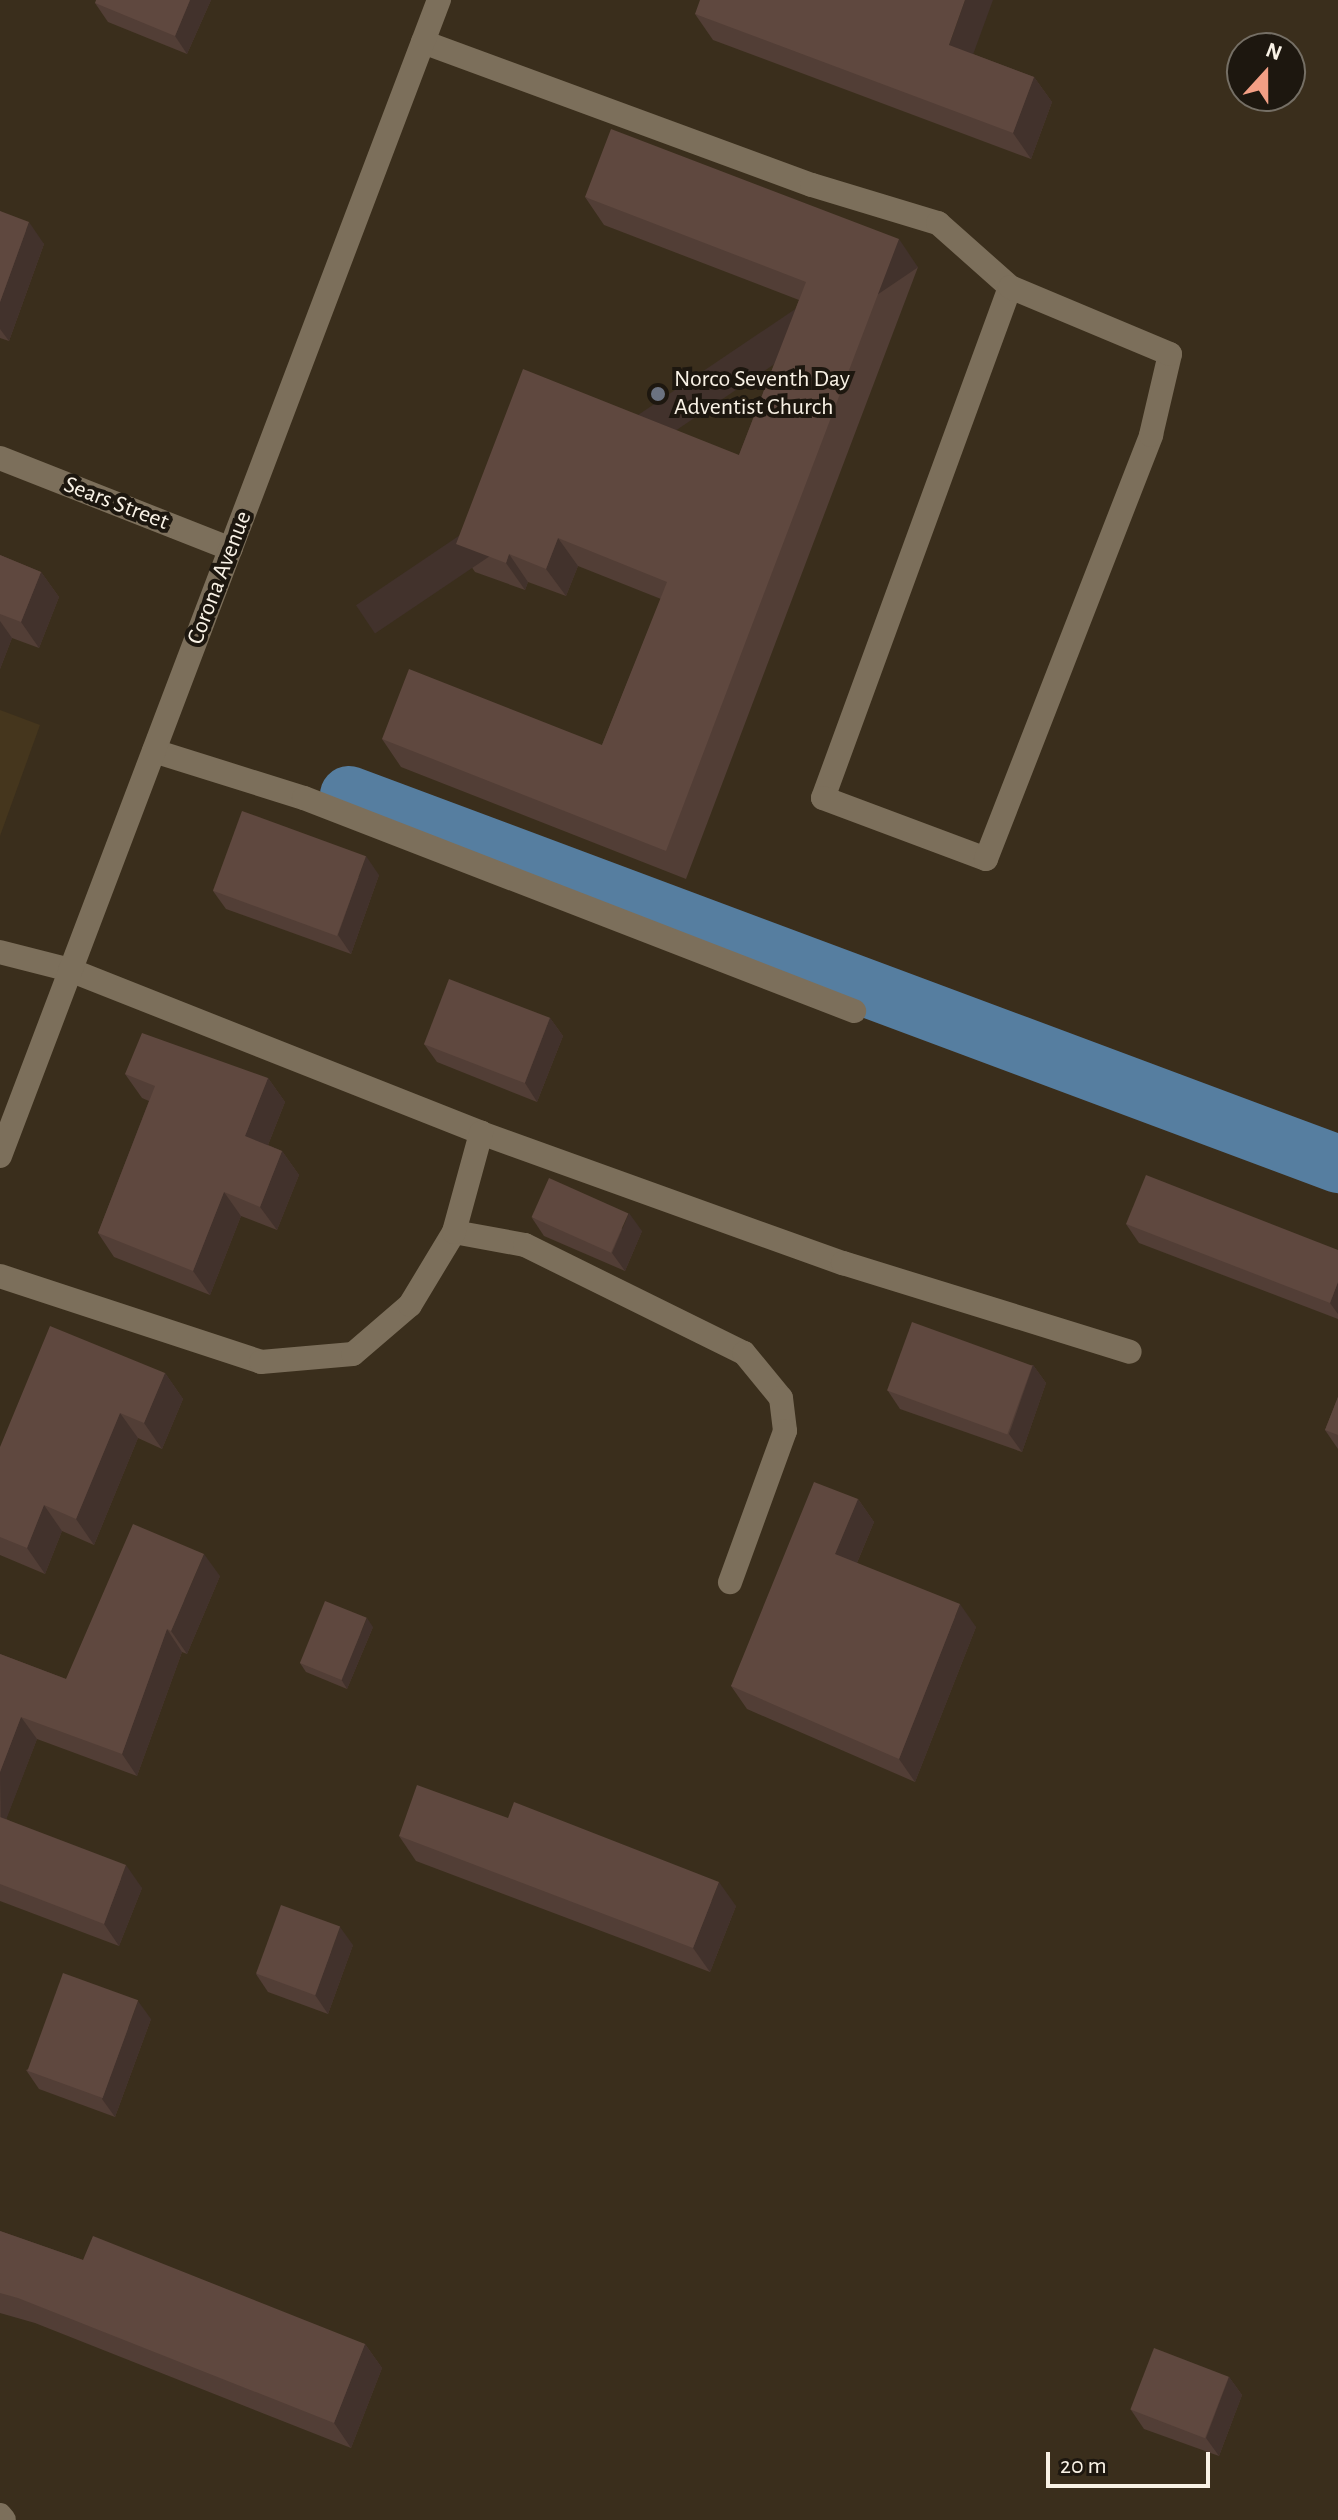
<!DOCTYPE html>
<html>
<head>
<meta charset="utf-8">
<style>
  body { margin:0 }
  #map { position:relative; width:1338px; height:2520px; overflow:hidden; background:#3a2e1c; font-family:"Alegreya Sans",sans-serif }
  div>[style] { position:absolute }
  .built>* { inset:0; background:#45361d }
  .canal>* { height:58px; margin:-29px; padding:0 29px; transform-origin:29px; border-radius:29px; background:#567ea0 }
  .lane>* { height:24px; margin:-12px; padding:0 12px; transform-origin:12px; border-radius:12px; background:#7c6f5b }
  .street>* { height:24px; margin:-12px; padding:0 12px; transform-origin:12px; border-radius:12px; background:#7c6f5b }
  .wall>* { inset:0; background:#523e36 }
  .shaded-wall>* { inset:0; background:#42322c; transform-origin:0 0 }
  .building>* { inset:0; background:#5f483f; transform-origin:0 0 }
  .dots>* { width:22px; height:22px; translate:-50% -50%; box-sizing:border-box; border:4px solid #1d170f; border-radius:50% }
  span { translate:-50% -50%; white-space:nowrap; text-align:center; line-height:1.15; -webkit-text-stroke:8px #1d170f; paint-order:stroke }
  .poi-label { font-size:24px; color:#f9f2e6 }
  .left { translate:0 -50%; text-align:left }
  .street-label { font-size:24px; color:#f9f2e6 }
  .north { position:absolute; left:1226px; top:32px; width:80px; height:80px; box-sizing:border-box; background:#1d170f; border:2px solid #756f65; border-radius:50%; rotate:21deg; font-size:22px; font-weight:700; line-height:32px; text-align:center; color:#f9f2e6 }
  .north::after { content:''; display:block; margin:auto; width:28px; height:36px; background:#f39f85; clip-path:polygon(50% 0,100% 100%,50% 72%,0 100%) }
  .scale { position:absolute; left:1046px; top:2452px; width:164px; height:36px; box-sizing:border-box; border:4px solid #f9f2e6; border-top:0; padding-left:10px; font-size:24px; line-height:28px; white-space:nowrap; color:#f9f2e6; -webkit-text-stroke:6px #1d170f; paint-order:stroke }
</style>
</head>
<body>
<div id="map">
  <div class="built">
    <div style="clip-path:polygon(0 710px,40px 725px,0 836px)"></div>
  </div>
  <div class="canal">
    <div style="left:349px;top:795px;width:1056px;rotate:20.46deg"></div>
  </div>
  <div class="lane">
    <div style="left:423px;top:42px;width:414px;rotate:20.2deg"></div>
    <div style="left:812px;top:185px;width:132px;rotate:16.8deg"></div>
    <div style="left:938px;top:223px;width:96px;rotate:41.6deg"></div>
    <div style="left:1010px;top:287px;width:544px;rotate:110.1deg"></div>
    <div style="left:823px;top:798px;width:174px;rotate:20.5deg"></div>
    <div style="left:986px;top:859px;width:455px;rotate:-68.7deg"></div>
    <div style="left:1151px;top:435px;width:83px;rotate:-76.8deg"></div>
    <div style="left:1170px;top:354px;width:173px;rotate:-157.3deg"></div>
    <div style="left:154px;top:751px;width:157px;rotate:17.4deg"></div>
    <div style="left:304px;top:798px;width:590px;rotate:21.17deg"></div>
    <div style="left:0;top:952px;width:72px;rotate:14.4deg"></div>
    <div style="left:70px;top:970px;width:442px;rotate:21.6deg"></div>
    <div style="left:481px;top:1133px;width:385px;rotate:19.8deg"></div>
    <div style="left:843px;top:1263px;width:300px;rotate:17.2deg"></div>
    <div style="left:454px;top:1232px;width:72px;rotate:10.4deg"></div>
    <div style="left:525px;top:1245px;width:244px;rotate:26.3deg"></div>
    <div style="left:744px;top:1353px;width:58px;rotate:50.6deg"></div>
    <div style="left:781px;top:1398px;width:33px;rotate:83deg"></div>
    <div style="left:785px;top:1431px;width:161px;rotate:110deg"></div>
    <div style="left:0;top:1276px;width:275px;rotate:18.2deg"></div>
    <div style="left:261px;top:1362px;width:92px;rotate:-5deg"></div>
    <div style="left:353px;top:1354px;width:75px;rotate:-40.7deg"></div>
    <div style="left:410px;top:1305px;width:85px;rotate:-58.9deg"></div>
    <div style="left:454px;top:1232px;width:103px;rotate:-74.7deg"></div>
    <div style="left:0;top:2515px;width:6px;rotate:51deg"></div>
  </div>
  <div class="street">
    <div style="left:0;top:458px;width:248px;rotate:21.5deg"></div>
    <div style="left:0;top:1156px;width:1237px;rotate:-69.21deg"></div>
  </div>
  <div class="wall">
    <div style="clip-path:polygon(211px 0,187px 54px,108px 22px,95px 3px)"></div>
    <div style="clip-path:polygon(695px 14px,973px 54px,1034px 77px,1052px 102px,1031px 159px,713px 40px)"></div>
    <div style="clip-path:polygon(585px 197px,918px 267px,686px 879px,401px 767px,382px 739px,602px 745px,661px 599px,578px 566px,566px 596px,528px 582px,525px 590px,475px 572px,456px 544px,739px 455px,799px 300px,604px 225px)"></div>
    <div style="clip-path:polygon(0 211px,44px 244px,9px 341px,0 338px)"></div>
    <div style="clip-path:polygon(0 555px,41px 572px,59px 597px,39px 648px,12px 638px,0 669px)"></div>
    <div style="clip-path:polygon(379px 875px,351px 954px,226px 909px,213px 891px)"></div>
    <div style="clip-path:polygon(550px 1018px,563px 1036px,537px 1102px,437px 1062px,424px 1044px)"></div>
    <div style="clip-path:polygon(125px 1074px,268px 1078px,285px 1102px,268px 1145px,282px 1151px,299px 1175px,277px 1230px,241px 1216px,210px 1295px,114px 1257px,98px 1233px,149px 1101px,142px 1098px)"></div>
    <div style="clip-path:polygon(532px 1218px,642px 1231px,625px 1271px,544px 1236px)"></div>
    <div style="clip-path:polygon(1126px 1224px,1338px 1250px,1338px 1319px,1139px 1243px)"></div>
    <div style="clip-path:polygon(1033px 1365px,1046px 1383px,1022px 1452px,900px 1409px,888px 1391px)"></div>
    <div style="clip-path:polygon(165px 1373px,183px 1399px,162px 1449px,138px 1438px,94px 1545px,62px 1531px,45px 1574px,0 1555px,0 1447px)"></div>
    <div style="clip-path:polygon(1338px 1397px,1338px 1449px,1325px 1430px)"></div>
    <div style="clip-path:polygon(858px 1499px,874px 1522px,857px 1563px,976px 1627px,915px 1782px,747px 1709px,731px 1686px)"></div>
    <div style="clip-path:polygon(220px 1576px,187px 1654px,182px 1652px,137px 1776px,37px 1739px,6px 1819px,142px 1888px,119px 1946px,0 1901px,0 1654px,66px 1679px)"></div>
    <div style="clip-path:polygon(373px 1627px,347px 1689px,306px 1672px,300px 1663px)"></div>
    <div style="clip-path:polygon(399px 1836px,736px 1906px,710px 1972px,416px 1861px)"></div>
    <div style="clip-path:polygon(353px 1945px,328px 2014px,268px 1992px,256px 1974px)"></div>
    <div style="clip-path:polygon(151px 2019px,115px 2117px,39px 2089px,26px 2070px)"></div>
    <div style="clip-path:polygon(0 2231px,83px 2260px,365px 2344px,382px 2368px,351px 2448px,35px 2323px,0 2313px)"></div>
    <div style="clip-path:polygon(1229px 2377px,1242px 2395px,1219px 2456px,1144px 2429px,1131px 2410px)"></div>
  </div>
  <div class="shaded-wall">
    <div style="clip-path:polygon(190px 0,211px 0,187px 54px,175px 36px)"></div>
    <div style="clip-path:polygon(965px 0,993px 0,967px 71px,949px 45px)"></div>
    <div style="clip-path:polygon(1034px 77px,1052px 102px,1031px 159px,1013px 133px)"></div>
    <div style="clip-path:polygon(29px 222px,44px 244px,9px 341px,0 329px,0 302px)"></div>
    <div style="left:899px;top:239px;width:34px;height:655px;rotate:56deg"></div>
    <div style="clip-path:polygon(558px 538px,578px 566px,566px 596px,546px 569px)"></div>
    <div style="clip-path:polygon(509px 554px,528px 582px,525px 590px,506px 563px)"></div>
    <div style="clip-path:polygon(41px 572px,59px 597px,39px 648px,21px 622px)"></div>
    <div style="clip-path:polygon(0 621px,12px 638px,0 669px)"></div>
    <div style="clip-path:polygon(366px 856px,379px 875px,351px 954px,338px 935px)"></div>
    <div style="clip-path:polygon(550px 1018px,563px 1036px,537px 1102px,525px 1083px)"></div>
    <div style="clip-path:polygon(268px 1078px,285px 1102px,262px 1160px,245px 1136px)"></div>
    <div style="clip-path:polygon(282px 1151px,299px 1175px,277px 1230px,260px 1207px)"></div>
    <div style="clip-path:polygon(224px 1192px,241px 1216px,210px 1295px,193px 1271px)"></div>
    <div style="clip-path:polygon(629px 1213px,642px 1231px,625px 1271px,612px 1253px)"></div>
    <div style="clip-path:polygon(1338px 1282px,1338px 1314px,1330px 1303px)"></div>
    <div style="clip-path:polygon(1033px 1365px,1046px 1383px,1022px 1452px,1009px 1434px)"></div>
    <div style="clip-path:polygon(165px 1373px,183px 1399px,162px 1449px,144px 1423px)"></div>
    <div style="clip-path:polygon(120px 1413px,138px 1438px,94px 1545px,76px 1519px)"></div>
    <div style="clip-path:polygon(858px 1499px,874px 1522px,851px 1577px,835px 1554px)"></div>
    <div style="clip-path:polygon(44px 1505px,62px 1531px,45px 1574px,27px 1548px)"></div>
    <div style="clip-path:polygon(204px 1554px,220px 1576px,187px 1654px,171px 1631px)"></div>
    <div style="clip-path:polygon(960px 1604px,976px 1627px,915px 1782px,899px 1759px)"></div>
    <div style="clip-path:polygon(367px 1618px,373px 1627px,347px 1689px,341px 1679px)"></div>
    <div style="clip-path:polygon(167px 1629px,182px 1652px,137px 1776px,122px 1754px)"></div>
    <div style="clip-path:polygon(21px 1717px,37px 1739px,1px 1833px,0 1772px)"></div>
    <div style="clip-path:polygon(126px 1865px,142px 1888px,119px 1946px,104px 1924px)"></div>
    <div style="clip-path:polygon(719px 1882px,736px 1906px,710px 1972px,693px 1948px)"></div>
    <div style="clip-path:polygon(340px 1927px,353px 1945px,328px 2014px,315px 1995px)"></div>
    <div style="clip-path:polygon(138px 2001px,151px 2019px,115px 2117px,102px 2099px)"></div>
    <div style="clip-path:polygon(365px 2344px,382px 2368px,351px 2448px,334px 2423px)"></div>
    <div style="clip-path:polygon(1229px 2377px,1242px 2395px,1219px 2456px,1206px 2438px)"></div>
  </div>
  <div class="building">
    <div style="clip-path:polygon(96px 0,190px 0,175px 36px,95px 3px)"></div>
    <div style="clip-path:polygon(700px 0,965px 0,949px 45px,1034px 77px,1013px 133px,695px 14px)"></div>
    <div style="clip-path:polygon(611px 129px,899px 239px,666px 851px,382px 739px,409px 669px,602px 745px,667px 582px,558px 538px,546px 569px,509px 554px,506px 563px,456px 544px,523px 369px,739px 455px,806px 282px,585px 197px)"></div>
    <div style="clip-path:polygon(0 211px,29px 222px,0 302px)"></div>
    <div style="clip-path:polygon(0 555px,41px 572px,21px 622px,0 614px)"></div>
    <div style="left:242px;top:811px;width:132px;height:85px;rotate:20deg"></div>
    <div style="left:449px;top:979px;width:108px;height:70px;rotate:21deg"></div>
    <div style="clip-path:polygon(142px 1033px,268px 1078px,245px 1136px,282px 1151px,260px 1207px,224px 1192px,193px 1271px,98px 1233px,155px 1086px,125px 1074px)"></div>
    <div style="clip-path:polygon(1146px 1175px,1338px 1250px,1338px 1282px,1330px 1303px,1126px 1224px)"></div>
    <div style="left:549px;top:1178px;width:87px;height:43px;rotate:24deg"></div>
    <div style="left:912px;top:1322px;width:128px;height:73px;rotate:20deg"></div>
    <div style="clip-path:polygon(50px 1326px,165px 1373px,144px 1423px,120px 1413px,76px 1519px,44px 1505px,27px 1548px,0 1537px,0 1447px)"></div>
    <div style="clip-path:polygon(1338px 1397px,1338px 1435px,1325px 1430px)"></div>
    <div style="clip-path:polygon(814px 1482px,858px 1499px,835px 1554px,960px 1604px,899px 1759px,731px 1686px)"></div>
    <div style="clip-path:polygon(133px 1524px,204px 1554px,171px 1631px,167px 1629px,122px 1754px,21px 1717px,0 1772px,0 1654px,66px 1679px)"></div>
    <div style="left:325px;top:1601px;width:45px;height:67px;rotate:22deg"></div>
    <div style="clip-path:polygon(417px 1785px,508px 1818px,514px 1802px,719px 1882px,693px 1948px,399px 1836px)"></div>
    <div style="clip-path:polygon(0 1817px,126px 1865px,104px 1924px,0 1884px)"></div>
    <div style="left:281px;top:1905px;width:63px;height:73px;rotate:20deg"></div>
    <div style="left:63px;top:1973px;width:80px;height:104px;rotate:20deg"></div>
    <div style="clip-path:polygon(0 2231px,83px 2260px,93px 2236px,365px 2344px,334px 2423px,18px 2298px,0 2293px)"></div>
    <div style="left:1154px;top:2348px;width:80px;height:66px;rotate:21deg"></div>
  </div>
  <div class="dots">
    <div style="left:658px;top:394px;background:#6b7280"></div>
  </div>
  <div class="poi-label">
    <span class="left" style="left:674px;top:394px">Norco Seventh Day<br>Adventist Church</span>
  </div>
  <div class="street-label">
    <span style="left:116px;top:504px;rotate:21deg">Sears Street</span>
    <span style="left:220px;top:578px;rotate:-69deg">Corona Avenue</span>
  </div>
  <div class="north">N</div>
  <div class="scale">20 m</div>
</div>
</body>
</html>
